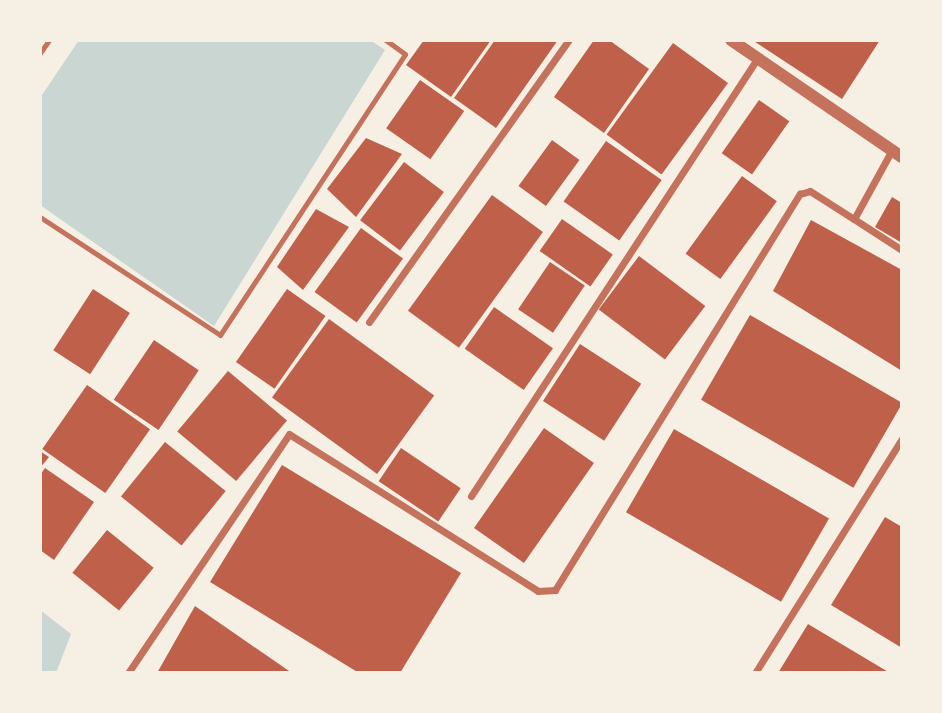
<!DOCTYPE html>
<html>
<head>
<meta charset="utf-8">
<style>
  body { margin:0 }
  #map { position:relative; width:942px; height:713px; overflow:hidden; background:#f6efe4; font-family:Lora,serif }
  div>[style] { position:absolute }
  .water>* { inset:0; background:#c9d6d2 }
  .building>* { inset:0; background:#bf614a; transform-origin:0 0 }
  .service>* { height:5px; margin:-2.5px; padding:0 2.5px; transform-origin:2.5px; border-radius:2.5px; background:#c5725c }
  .minor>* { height:7px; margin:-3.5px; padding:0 3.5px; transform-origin:3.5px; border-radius:3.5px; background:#c5725c }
  .tertiary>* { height:12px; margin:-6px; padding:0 6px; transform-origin:6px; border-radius:6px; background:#c5725c }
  span { translate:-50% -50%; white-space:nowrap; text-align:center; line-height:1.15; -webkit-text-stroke:5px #f6efe4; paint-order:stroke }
  .frame { position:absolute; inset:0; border:42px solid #f6efe4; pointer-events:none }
</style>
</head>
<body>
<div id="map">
  <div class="water">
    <div style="clip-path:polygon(79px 40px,370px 40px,385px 50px,214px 326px,40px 205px,40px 98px)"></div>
    <div style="clip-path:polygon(40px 610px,71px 634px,56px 673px,40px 673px)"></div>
  </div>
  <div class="building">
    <div style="clip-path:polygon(424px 40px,491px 40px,451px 97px,406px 65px)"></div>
    <div style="clip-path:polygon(495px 40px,558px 40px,496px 128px,454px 98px)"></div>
    <div style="clip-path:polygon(594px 40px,609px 40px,649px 69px,604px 133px,554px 97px)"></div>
    <div style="clip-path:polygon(752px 40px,880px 40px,842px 99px)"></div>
    <div style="left:673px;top:43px;width:68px;height:113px;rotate:36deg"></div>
    <div style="left:420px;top:80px;width:54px;height:59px;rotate:35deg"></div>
    <div style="left:759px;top:100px;width:37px;height:65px;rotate:35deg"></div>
    <div style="clip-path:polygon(366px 138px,402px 154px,356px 217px,327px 189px)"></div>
    <div style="left:552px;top:140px;width:34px;height:57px;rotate:36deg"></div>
    <div style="left:606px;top:141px;width:68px;height:74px;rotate:35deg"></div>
    <div style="left:404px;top:162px;width:50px;height:73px;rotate:37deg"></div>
    <div style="left:742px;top:176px;width:43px;height:96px;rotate:36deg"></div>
    <div style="left:492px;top:195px;width:63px;height:143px;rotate:36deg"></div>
    <div style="clip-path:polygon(892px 197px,902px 203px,902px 243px,875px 227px)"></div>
    <div style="clip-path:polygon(316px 209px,349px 227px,303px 290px,277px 267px)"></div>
    <div style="left:562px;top:219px;width:62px;height:39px;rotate:35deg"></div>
    <div style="clip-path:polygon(811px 220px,902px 270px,902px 371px,773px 291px)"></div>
    <div style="left:361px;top:228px;width:52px;height:79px;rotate:36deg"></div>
    <div style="left:639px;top:256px;width:83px;height:67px;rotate:37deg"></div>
    <div style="left:550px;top:262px;width:42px;height:57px;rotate:34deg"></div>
    <div style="left:93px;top:289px;width:44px;height:73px;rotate:33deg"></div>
    <div style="left:287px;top:289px;width:47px;height:89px;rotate:35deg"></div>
    <div style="left:494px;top:307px;width:72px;height:51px;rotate:35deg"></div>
    <div style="left:750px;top:315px;width:176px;height:98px;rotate:30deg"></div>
    <div style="left:329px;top:319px;width:130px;height:97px;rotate:36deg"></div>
    <div style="left:154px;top:340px;width:54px;height:72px;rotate:34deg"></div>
    <div style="left:580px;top:344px;width:73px;height:68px;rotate:33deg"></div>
    <div style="left:228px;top:371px;width:77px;height:79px;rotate:40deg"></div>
    <div style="left:87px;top:385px;width:77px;height:78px;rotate:35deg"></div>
    <div style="left:544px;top:428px;width:61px;height:122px;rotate:35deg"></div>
    <div style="left:674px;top:429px;width:179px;height:96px;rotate:30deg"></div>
    <div style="left:165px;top:442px;width:78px;height:70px;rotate:39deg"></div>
    <div style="left:401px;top:448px;width:72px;height:40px;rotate:34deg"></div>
    <div style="clip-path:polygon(40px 451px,49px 457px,40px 468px)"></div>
    <div style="clip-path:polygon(282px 465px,461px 573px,400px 673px,359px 673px,210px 582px)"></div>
    <div style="clip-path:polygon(45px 468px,94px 502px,54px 560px,40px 550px,40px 475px)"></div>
    <div style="clip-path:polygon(885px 517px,902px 527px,902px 648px,831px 605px)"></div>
    <div style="left:107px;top:530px;width:60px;height:55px;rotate:39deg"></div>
    <div style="clip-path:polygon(195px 606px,292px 673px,157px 673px)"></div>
    <div style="clip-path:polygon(808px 624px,890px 673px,778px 673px)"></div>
  </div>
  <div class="service">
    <div style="left:40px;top:53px;width:16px;rotate:-55deg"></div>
    <div style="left:40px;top:217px;width:215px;rotate:33.2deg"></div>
    <div style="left:220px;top:335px;width:336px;rotate:-56.6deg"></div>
    <div style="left:405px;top:54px;width:24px;rotate:-144deg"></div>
  </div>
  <div class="minor">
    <div style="left:854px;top:219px;width:57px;rotate:32.9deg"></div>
    <div style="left:369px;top:322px;width:346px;rotate:-54.7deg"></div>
    <div style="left:471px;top:496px;width:522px;rotate:-56.8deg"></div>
    <div style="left:128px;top:673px;width:288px;rotate:-56deg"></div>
    <div style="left:289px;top:434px;width:294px;rotate:32.2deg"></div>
    <div style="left:538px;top:591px;width:17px;rotate:-3deg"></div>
    <div style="left:555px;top:590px;width:466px;rotate:-58.3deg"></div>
    <div style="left:800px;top:194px;width:10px;rotate:-17deg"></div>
    <div style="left:810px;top:191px;width:52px;rotate:32.5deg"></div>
    <div style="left:854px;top:219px;width:79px;rotate:-61.2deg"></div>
    <div style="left:755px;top:673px;width:276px;rotate:-57.9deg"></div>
  </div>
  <div class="tertiary">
    <div style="left:731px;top:40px;width:207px;rotate:34.4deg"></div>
  </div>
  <div class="frame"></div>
</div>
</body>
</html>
